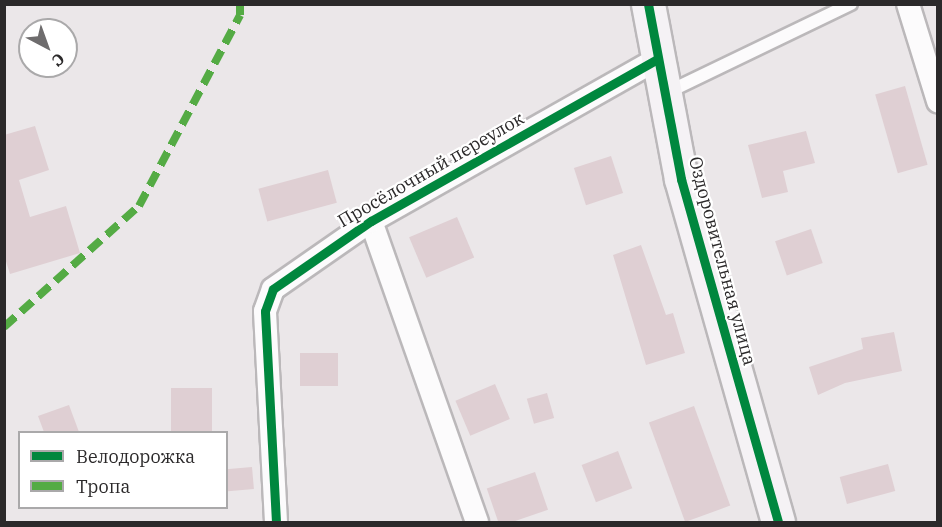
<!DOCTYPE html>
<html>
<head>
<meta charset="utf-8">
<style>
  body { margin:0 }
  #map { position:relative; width:942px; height:527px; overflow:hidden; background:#ebe7e9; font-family:"IBM Plex Serif",serif }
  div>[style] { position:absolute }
  .building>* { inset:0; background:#dfcfd3; transform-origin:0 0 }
  .roads { filter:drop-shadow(2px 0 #bbb8ba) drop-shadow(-2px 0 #bbb8ba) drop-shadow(0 2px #bbb8ba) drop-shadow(0 -2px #bbb8ba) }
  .lane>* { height:12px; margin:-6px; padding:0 6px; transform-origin:6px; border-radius:6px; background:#fcfbfc }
  .street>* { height:22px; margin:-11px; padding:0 11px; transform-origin:11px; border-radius:11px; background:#fcfbfc }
  .secondary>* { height:33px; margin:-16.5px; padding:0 16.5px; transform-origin:16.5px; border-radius:16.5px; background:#f5f2f5 }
  .quiet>* { height:8px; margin-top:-4px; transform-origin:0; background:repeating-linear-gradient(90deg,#54ab44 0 15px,transparent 0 23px) }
  .cycleway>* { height:9px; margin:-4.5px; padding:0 4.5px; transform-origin:4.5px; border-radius:4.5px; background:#00873e }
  span { translate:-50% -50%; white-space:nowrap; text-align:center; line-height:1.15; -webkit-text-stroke:4.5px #fff; paint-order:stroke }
  .street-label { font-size:18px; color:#2b292a }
  .frame { position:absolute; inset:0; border:6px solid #2b292a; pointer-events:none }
  .legend { position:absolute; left:18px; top:431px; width:210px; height:78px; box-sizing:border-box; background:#fff; border:2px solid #aaa9aa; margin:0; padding:8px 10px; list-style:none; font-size:18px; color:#2b292a }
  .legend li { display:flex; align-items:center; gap:12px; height:30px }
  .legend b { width:30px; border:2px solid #aaa9aa }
  .north { position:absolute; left:18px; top:18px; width:60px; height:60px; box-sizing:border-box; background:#fff; border:2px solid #aaa9aa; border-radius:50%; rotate:139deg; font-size:16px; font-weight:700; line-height:24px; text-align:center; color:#2b292a }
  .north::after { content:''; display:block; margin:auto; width:21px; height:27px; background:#6e6c6d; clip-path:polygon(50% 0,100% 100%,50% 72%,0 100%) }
</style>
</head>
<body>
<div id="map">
  <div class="building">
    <div style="left:905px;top:86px;width:82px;height:31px;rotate:74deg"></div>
    <div style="clip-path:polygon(35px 126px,49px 170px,19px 180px,30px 217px,66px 206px,80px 253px,10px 274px,4px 255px,4px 135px)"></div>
    <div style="clip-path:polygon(806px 131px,815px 163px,783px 171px,788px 192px,762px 198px,748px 145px)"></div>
    <div style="left:611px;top:156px;width:39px;height:39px;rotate:72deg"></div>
    <div style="left:328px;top:170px;width:34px;height:72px;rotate:75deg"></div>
    <div style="left:457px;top:217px;width:44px;height:52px;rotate:67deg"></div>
    <div style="left:811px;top:229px;width:36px;height:38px;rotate:71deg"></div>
    <div style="clip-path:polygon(641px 245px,666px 315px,673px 313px,685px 353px,646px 365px,613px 255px)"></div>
    <div style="clip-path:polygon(894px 332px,902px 371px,845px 383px,818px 395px,809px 367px,863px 349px,861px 338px)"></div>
    <div style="left:338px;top:353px;width:33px;height:38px;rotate:90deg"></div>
    <div style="left:495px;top:384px;width:38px;height:43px;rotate:67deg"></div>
    <div style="left:171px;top:388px;width:41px;height:44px"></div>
    <div style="left:547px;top:393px;width:26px;height:21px;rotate:74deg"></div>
    <div style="clip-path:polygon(69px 405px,79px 432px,44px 432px,38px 416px)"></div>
    <div style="left:694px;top:406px;width:106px;height:48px;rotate:70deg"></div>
    <div style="left:618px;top:451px;width:40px;height:39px;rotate:69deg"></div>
    <div style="left:888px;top:464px;width:28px;height:50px;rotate:75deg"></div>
    <div style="left:252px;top:467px;width:22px;height:26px;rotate:85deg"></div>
    <div style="left:535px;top:472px;width:40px;height:51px;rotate:71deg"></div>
  </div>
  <div class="roads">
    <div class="lane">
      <div style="left:668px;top:92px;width:203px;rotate:-25.7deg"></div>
    </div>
    <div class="street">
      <div style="left:908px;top:4px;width:102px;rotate:72.8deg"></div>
      <div style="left:371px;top:221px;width:319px;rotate:70.6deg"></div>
      <div style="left:276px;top:522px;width:211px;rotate:-93deg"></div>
      <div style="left:265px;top:311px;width:23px;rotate:-70deg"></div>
      <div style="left:273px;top:289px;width:119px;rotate:-34.8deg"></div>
      <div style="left:371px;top:221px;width:329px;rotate:-29.5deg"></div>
    </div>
    <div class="secondary">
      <div style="left:648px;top:4px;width:178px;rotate:79.3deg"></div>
      <div style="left:681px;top:179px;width:356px;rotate:74.2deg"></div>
    </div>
  </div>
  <div class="quiet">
    <div style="left:4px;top:327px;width:181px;rotate:-41.9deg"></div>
    <div style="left:139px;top:206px;width:216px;rotate:-62.1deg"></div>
    <div style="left:240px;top:15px;width:11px;rotate:-90deg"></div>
  </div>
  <div class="cycleway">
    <div style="left:648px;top:4px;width:178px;rotate:79.3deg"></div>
    <div style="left:681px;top:179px;width:356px;rotate:74.2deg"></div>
    <div style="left:276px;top:522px;width:211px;rotate:-93deg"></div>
    <div style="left:265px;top:311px;width:23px;rotate:-70deg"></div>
    <div style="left:273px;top:289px;width:119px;rotate:-34.8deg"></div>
    <div style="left:371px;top:221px;width:329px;rotate:-29.5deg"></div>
  </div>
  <div class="street-label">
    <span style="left:431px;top:170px;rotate:-30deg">Просёлочный переулок</span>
    <span style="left:722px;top:261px;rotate:75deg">Оздоровительная улица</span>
  </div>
  <div class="frame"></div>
  <ul class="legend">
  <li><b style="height:8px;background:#00873e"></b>Велодорожка</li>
  <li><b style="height:8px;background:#54ab44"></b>Тропа</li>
  </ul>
  <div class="north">С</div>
</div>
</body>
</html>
